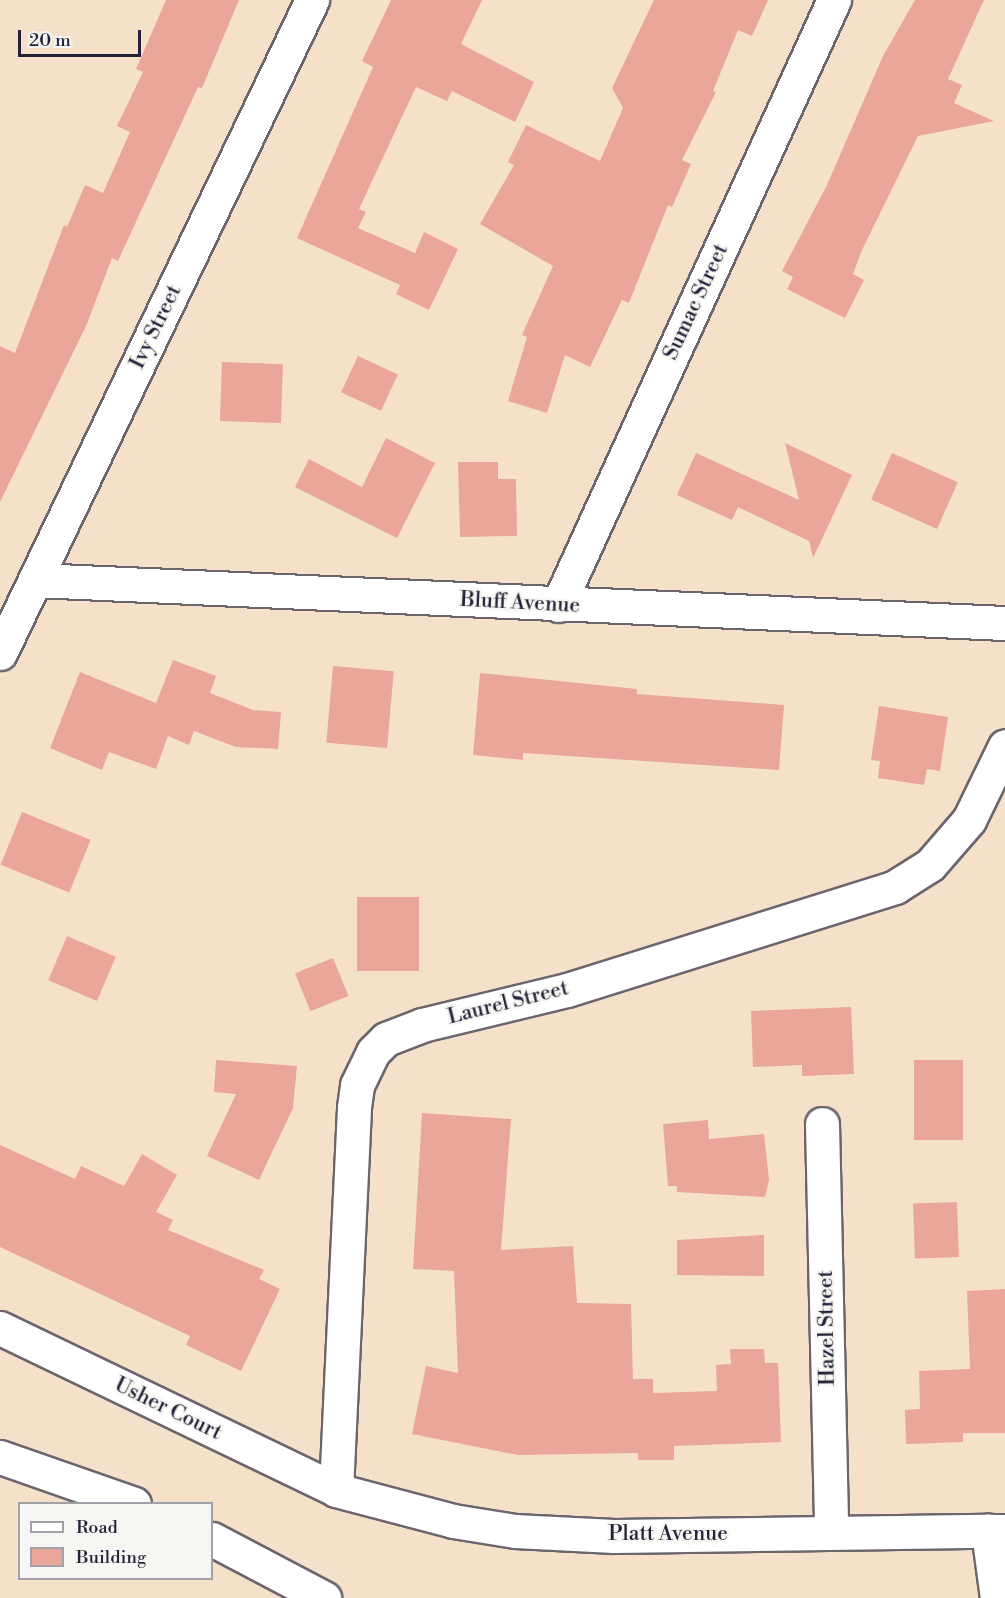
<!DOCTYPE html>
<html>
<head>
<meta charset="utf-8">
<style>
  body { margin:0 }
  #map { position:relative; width:1005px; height:1598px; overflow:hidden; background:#f5e1c9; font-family:"Libre Bodoni",serif }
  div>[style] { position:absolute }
  .building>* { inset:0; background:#eba69c; transform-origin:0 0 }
  .roads { filter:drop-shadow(2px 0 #6c656d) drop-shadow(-2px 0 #6c656d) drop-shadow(0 2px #6c656d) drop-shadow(0 -2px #6c656d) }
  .street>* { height:33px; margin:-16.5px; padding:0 16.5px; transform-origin:16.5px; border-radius:16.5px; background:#fff }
  .secondary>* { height:33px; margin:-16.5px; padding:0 16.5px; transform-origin:16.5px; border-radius:16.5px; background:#fff }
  span { translate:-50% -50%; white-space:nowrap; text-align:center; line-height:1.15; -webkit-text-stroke:4.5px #f6f6f2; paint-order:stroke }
  .street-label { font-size:21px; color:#22223b }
  .legend { position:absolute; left:18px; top:1502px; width:195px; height:78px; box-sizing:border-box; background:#f6f6f2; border:2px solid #a1a1a9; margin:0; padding:8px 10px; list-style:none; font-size:18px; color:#22223b }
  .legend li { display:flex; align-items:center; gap:12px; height:30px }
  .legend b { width:30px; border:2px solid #a1a1a9 }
  .scale { position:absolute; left:18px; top:30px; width:123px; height:27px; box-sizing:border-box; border:3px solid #22223b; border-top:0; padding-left:8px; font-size:18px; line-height:21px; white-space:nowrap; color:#22223b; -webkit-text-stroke:4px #f6f6f2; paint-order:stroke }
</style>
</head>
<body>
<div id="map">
  <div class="building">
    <div style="clip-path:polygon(166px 0,239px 0,202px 88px,198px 87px,118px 261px,112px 258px,86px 326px,0 502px,0 346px,15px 353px,64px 225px,67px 227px,85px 185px,103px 193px,130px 132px,117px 126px,143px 72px,136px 69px)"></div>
    <div style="clip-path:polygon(391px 0,482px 0,461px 44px,534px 82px,515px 122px,452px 91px,447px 101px,416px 87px,359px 209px,366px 212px,358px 228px,415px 253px,424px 232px,458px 249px,429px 310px,396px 294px,400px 285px,297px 238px,373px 67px,362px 61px)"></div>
    <div style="clip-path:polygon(654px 0,768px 0,752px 36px,738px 30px,713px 91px,716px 92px,682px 160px,691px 164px,672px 207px,668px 205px,629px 303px,622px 300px,590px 367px,565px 355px,547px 413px,508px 401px,527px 337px,522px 335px,553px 266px,480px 224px,514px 165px,508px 162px,526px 125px,600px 161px,623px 108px,612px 88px)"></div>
    <div style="clip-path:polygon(915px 0,984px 0,948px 79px,962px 85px,954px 103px,994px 121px,918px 136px,862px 250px,853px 274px,864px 280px,845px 318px,787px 289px,793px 277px,782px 271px,827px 185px,883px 56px)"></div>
    <div style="left:358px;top:356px;width:44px;height:40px;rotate:25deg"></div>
    <div style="left:222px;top:362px;width:61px;height:59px;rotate:2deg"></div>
    <div style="clip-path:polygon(386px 438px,435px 463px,397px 538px,295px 487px,309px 459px,362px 487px)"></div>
    <div style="clip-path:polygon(785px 443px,852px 475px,813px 558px,809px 541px,738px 507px,732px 520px,677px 495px,696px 453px,799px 500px)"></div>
    <div style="left:892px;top:453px;width:72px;height:51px;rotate:24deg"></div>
    <div style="clip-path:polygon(458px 462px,498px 462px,498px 479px,516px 479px,517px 536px,460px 537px)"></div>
    <div style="clip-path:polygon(173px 660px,216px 676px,210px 693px,253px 710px,281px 712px,278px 749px,236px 747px,194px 731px,189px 745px,168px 736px,156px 769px,109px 752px,102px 770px,50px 748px,80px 672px,156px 703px)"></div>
    <div style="left:333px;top:666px;width:61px;height:77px;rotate:5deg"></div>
    <div style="clip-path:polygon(480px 673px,637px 689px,637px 694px,784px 705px,779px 770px,523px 753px,523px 760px,473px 755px)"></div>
    <div style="clip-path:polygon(879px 706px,948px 717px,940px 771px,927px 769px,924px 785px,878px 778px,880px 761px,871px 760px)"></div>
    <div style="left:22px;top:812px;width:74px;height:57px;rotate:22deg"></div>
    <div style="left:419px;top:897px;width:74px;height:62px;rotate:90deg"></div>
    <div style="left:67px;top:936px;width:53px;height:48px;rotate:23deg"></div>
    <div style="left:333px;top:958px;width:41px;height:41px;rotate:68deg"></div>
    <div style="clip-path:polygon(851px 1007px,854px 1074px,802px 1076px,802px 1065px,753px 1067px,751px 1011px)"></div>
    <div style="clip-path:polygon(216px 1060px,297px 1066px,293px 1108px,259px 1180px,207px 1156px,236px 1094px,214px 1092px)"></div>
    <div style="left:914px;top:1060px;width:49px;height:80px"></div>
    <div style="clip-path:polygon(422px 1113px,511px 1119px,501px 1250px,573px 1246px,577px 1303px,631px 1304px,633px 1379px,653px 1379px,653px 1393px,717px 1391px,716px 1365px,731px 1364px,730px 1349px,764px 1349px,765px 1363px,778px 1363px,781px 1442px,674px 1446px,674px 1460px,638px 1460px,638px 1453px,518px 1455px,412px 1434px,426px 1366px,458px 1373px,454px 1271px,413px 1269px)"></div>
    <div style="clip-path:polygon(708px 1120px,709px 1139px,764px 1134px,769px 1180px,765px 1197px,677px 1192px,677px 1186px,668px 1186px,663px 1124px)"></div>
    <div style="clip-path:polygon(0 1145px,75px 1179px,81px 1166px,124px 1186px,142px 1154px,177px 1175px,156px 1212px,173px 1220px,168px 1230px,264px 1270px,259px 1279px,280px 1289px,241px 1371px,186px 1345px,190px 1336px,0 1247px)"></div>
    <div style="left:957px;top:1202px;width:55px;height:44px;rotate:88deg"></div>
    <div style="clip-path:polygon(764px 1235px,764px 1276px,677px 1275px,677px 1240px)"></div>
    <div style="clip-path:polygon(1005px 1289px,1005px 1433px,963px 1433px,963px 1442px,906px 1444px,905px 1410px,920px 1409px,919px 1371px,970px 1369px,967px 1291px)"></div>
  </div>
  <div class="roads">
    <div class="street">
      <div style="left:35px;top:580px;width:971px;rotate:2.54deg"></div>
      <div style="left:558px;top:605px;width:665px;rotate:-65.48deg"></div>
      <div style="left:0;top:653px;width:724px;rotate:-64.46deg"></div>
      <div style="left:822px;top:1124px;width:408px;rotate:88.7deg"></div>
      <div style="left:0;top:1328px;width:373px;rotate:25.7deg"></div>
      <div style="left:336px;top:1490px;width:121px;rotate:14.8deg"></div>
      <div style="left:453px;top:1521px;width:63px;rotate:9.2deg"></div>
      <div style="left:515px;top:1531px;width:99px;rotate:2.9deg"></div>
      <div style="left:614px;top:1536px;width:374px;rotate:-0.8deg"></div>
      <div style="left:336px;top:1490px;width:383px;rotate:-87.3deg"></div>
      <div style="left:354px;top:1107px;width:22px;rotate:-82deg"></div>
      <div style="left:357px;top:1085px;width:37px;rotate:-64deg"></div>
      <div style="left:373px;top:1052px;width:18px;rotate:-45deg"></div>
      <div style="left:386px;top:1039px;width:39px;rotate:-21deg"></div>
      <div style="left:422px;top:1025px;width:149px;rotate:-13.6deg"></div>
      <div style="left:567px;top:990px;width:344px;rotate:-17.4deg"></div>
      <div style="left:895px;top:887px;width:41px;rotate:-32.2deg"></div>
      <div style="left:930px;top:865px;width:60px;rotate:-49.1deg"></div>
      <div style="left:969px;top:820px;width:82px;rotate:-64.1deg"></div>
    </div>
    <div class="secondary">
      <div style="left:0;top:1457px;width:142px;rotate:19.3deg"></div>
      <div style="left:212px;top:1539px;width:127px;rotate:27.8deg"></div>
      <div style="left:997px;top:1598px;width:68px;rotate:-97.7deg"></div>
      <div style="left:988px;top:1531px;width:17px"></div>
    </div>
  </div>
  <div class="street-label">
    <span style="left:696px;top:302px;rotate:-65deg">Sumac Street</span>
    <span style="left:156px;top:327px;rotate:-64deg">Ivy Street</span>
    <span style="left:520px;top:603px;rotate:3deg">Bluff Avenue</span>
    <span style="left:508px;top:1003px;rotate:-14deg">Laurel Street</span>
    <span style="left:827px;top:1328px;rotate:-91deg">Hazel Street</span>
    <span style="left:168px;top:1409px;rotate:26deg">Usher Court</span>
    <span style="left:668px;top:1534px">Platt Avenue</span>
  </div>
  <ul class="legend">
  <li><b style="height:8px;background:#fff"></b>Road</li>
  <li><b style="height:16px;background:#eba69c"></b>Building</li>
  </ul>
  <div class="scale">20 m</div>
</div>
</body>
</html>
